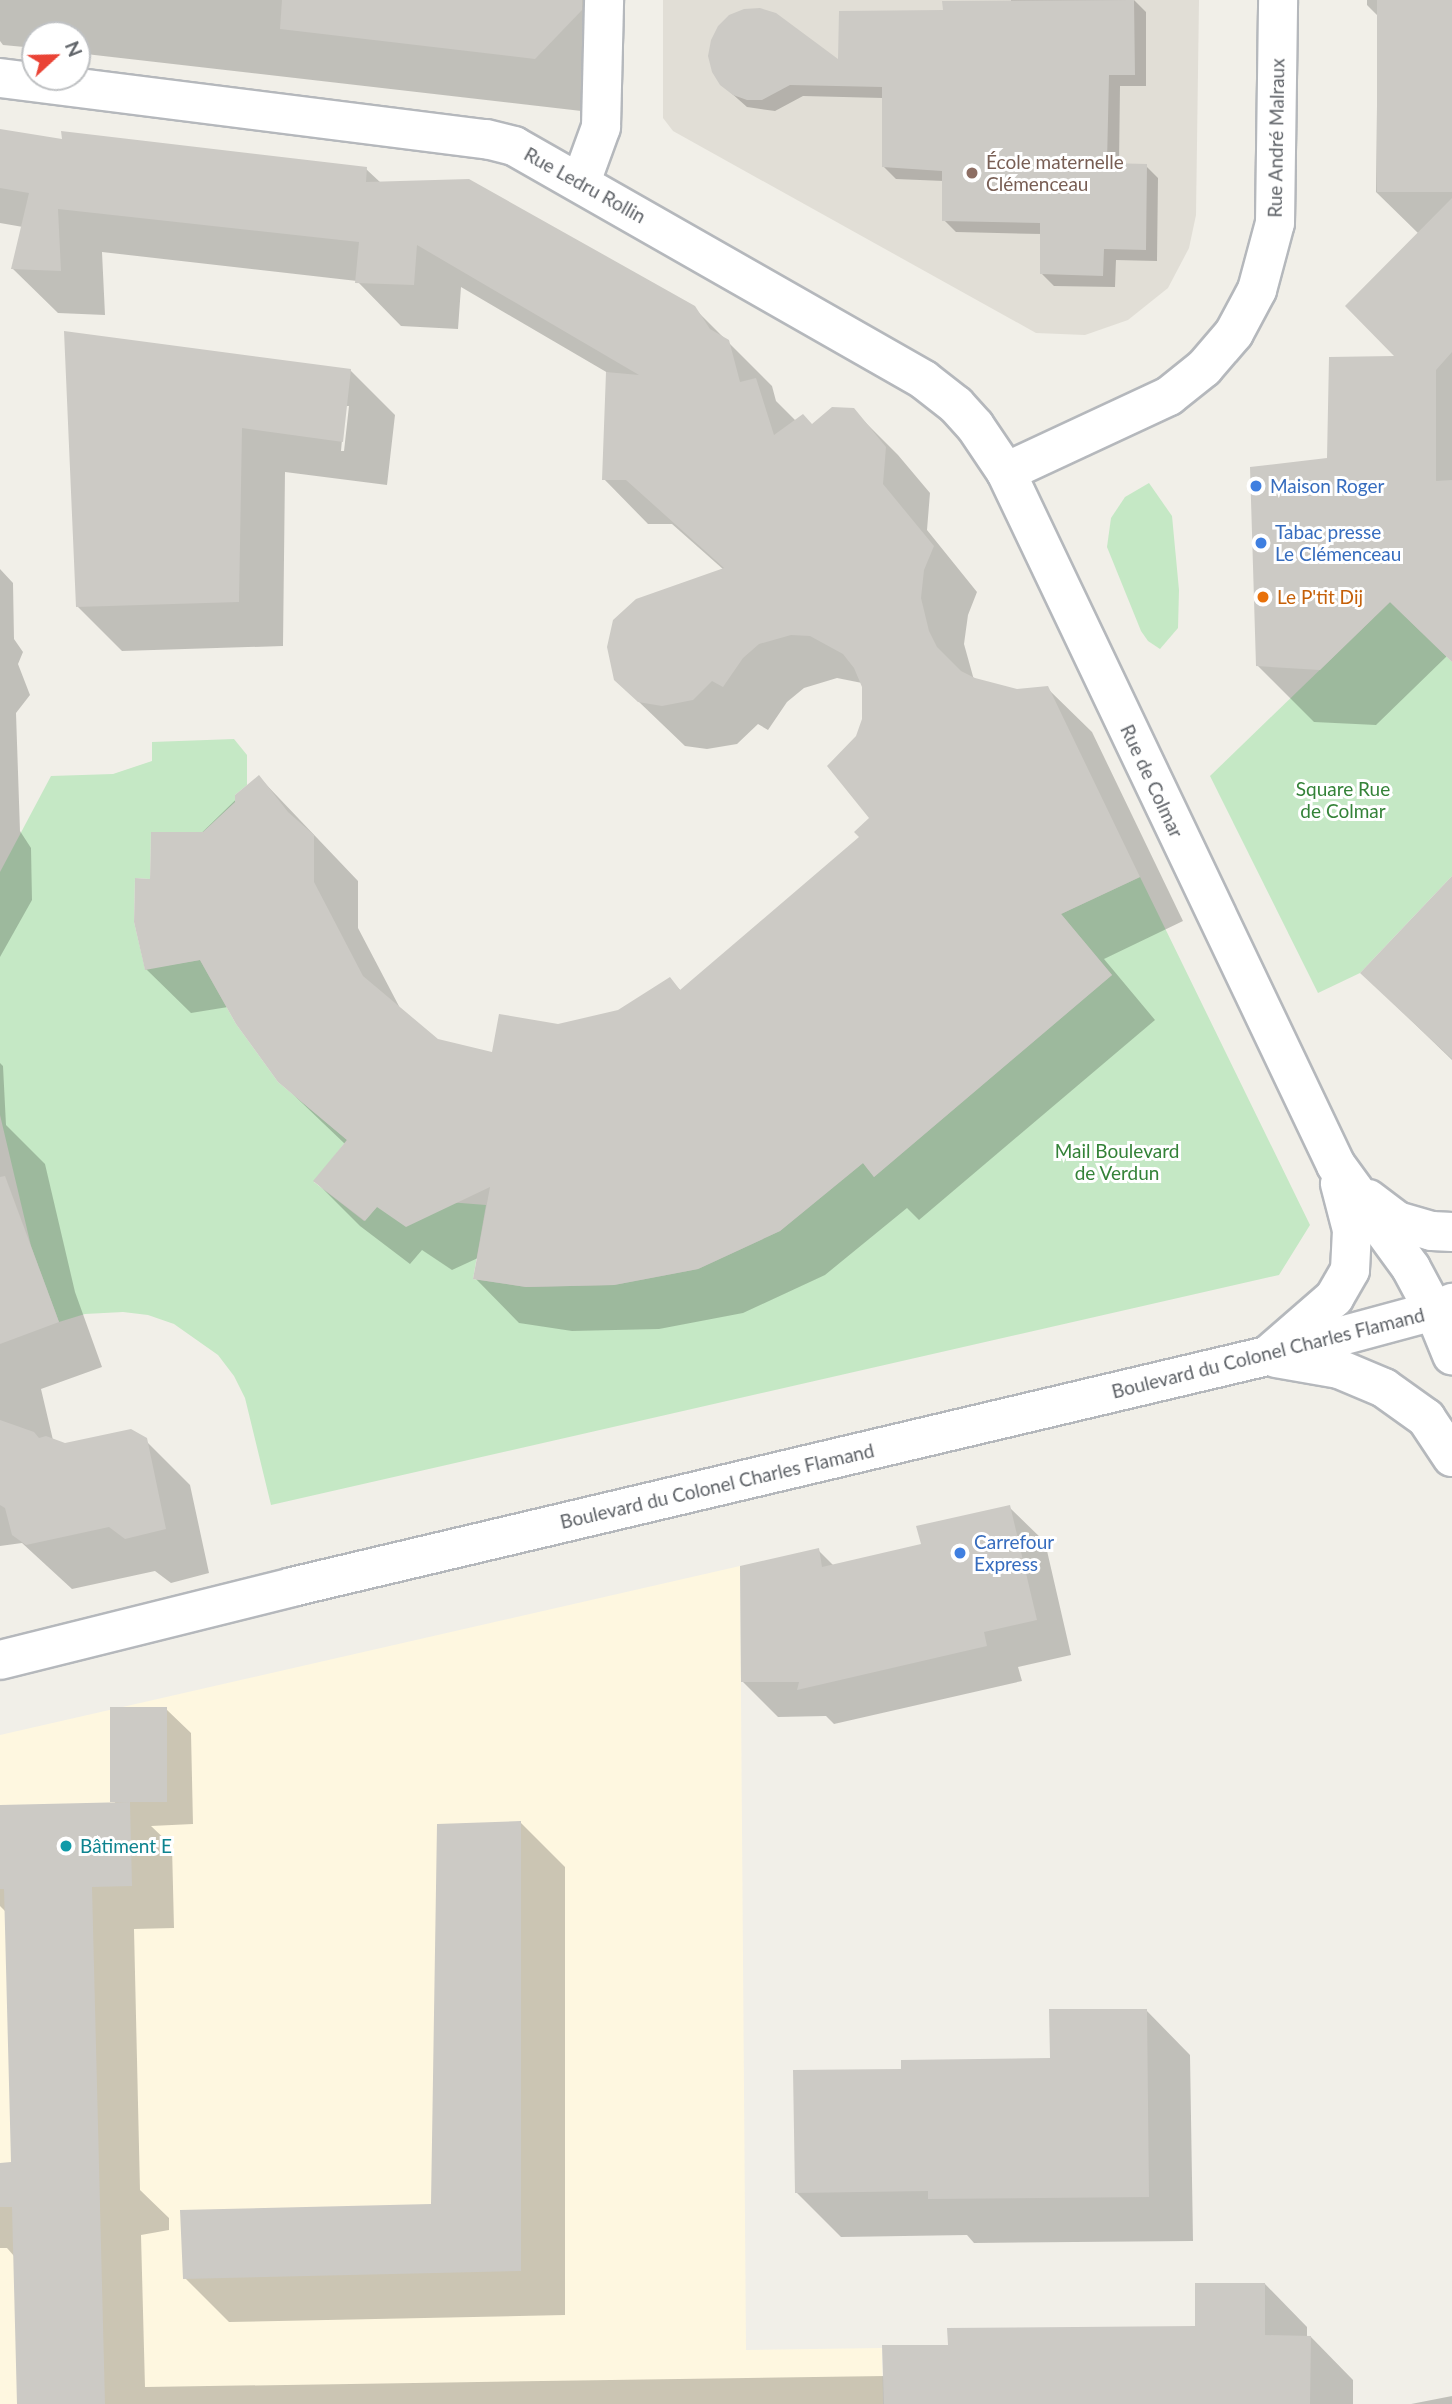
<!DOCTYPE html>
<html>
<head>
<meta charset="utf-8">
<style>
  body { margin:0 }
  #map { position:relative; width:1452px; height:2404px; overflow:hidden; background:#f1efe8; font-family:Lato,sans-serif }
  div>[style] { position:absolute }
  .commercial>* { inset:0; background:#fef7e0 }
  .education>* { inset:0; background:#e1ded6 }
  .green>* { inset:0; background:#c5e8c5 }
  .shadow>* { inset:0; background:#0003 }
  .building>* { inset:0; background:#cccac5; transform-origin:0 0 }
  .roads { filter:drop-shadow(2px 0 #b5b8bc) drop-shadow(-2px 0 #b5b8bc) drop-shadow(0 2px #b5b8bc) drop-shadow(0 -2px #b5b8bc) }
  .street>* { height:38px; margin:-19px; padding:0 19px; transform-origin:19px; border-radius:19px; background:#fff }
  .secondary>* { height:38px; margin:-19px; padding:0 19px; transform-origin:19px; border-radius:19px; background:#fff }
  .dots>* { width:19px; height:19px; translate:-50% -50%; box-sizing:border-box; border:4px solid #fff; border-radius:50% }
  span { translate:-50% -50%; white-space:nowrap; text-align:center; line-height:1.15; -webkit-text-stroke:6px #fff; paint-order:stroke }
  .street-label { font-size:19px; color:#5f6368 }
  .education-label { font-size:19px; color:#785e54 }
  .left { translate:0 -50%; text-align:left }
  .shop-label { font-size:19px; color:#366cbe }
  .food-label { font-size:19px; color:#c56008 }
  .park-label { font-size:19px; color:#348238 }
  .culture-label { font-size:19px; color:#0d838f }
  .north { position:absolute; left:21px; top:21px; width:70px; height:70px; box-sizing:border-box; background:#fff; border:2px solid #bfc1c3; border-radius:50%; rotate:68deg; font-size:19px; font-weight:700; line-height:28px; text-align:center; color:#5f6368 }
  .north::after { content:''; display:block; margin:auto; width:24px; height:32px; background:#ea4335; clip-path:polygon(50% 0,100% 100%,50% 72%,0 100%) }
</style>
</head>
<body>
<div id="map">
  <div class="commercial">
    <div style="clip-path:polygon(740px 1566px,746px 2350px,882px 2348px,883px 2404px,0 2404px,0 1735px)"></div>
  </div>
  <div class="education">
    <div style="clip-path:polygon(663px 0,1199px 0,1196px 215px,1189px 248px,1168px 288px,1128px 320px,1085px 335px,1036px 333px,673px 131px,663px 118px)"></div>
  </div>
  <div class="green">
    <div style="clip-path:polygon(1149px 483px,1172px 516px,1179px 590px,1178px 628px,1160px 649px,1148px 641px,1141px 631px,1107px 547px,1111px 518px,1125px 497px)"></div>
    <div style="clip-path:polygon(1390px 602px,1452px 662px,1452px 876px,1360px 973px,1318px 993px,1210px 776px)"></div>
    <div style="clip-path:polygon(234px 739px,247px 755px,247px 785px,235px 795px,235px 805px,203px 832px,151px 833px,150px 879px,135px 878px,134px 922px,145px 969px,200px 960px,236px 1024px,278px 1082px,347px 1140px,314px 1182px,364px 1221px,386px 1197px,486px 1205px,473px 1279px,526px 1287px,614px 1285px,698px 1269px,780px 1231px,863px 1163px,874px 1177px,1112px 975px,1061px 914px,1140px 877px,1310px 1225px,1279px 1275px,271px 1505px,245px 1398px,234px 1376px,218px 1355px,174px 1324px,148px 1315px,123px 1312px,85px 1314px,59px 1322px,31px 1246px,0 1115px,0 872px,51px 776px,113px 774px,152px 761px,152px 742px)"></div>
  </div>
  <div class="shadow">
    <div style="clip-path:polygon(0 0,617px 0,590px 112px,77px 53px,77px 35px,35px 35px,35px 48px,3px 45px,0 41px)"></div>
    <div style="clip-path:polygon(1011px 0,1134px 0,1146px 12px,1146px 86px,1120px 86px,1119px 165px,1146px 166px,1158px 178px,1157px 261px,1116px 260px,1115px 287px,1054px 286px,1042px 274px,1042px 234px,956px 232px,944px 220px,944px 181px,896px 179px,884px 167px,883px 98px,803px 96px,775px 111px,747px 107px,721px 84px,840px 62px,945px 12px,1011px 3px)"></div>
    <div style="clip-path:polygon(1367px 0,1452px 0,1452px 661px,1447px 656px,1376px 725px,1314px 722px,1258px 666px,1328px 459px,1398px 357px,1419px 234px,1376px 192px,1378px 16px,1367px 5px)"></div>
    <div style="clip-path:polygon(0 131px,64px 141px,366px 169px,381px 183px,694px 308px,772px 386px,776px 401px,796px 421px,812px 426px,853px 410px,898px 455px,930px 493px,927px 530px,977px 592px,968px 615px,964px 644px,974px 680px,1017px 691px,1047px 688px,1092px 732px,1183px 921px,1104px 959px,1155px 1020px,919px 1220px,907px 1208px,825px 1275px,743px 1313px,659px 1329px,572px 1331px,519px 1323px,475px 1278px,478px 1258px,452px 1270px,422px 1250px,410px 1264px,360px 1226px,315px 1181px,345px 1144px,279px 1081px,228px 1007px,191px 1013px,146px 969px,152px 881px,259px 777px,358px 881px,358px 928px,401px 1010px,437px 1041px,494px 1054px,558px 1026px,619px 1012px,670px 979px,681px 991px,861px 837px,871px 819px,858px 737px,864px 719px,862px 683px,837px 678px,804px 688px,787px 702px,768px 730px,758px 724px,737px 744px,707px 749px,685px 746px,615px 679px,724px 570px,672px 524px,648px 524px,604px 479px,608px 373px,461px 287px,458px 329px,401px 326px,357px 281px,102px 252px,105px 315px,58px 313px,13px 269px,23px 227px,0 223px)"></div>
    <div style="clip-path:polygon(evenodd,66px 333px,350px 370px,395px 415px,387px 485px,285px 472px,283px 646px,122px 651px,78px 607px,66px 333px,345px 406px,349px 406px,344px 451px,341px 451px,345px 406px)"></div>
    <div style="clip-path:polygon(0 569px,13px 583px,14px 639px,23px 652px,18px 664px,30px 695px,16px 713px,20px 831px,31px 848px,32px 900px,0 957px)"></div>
    <div style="clip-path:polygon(1452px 879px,1452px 1060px,1362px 973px)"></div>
    <div style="clip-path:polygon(0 1063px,3px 1066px,6px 1125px,45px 1164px,75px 1292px,102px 1367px,41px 1389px,53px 1440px,65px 1445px,145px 1440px,190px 1485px,209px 1573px,171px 1583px,155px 1571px,72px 1589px,22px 1543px,0 1546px)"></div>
    <div style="clip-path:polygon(1009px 1507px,1045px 1542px,1071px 1655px,1018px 1667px,1022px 1681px,834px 1724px,826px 1716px,778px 1717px,743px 1682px,818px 1550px,834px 1566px,923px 1545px)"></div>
    <div style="clip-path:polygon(166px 1709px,191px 1733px,193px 1824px,151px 1826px,172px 1846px,174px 1928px,134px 1929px,140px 2190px,169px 2218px,169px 2230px,141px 2235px,145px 2387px,885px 2376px,949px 2346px,1197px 2328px,1265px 2284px,1307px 2327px,1307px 2337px,1311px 2337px,1353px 2380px,1353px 2404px,19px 2404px,14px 2256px,7px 2248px,0 2248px,0 2163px,13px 2164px,6px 1912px,0 1906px,0 1807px,116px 1804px,114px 1801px)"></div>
    <div style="clip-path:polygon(520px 1822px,565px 1867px,565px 2315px,229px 2322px,185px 2278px,432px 2206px)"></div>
    <div style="clip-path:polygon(1146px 2010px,1190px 2055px,1193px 2241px,974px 2243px,967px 2235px,841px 2237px,796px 2192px,903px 2071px,1051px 2060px)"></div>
    <div style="clip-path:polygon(1452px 2396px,1452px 2404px,1411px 2404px)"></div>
  </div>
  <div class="building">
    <div style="clip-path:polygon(282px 0,582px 0,582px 10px,535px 59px,280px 29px)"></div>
    <div style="clip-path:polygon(1134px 0,1135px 75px,1109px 75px,1107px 163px,1147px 164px,1146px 250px,1104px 249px,1103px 276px,1040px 274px,1040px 223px,942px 221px,942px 171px,882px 167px,882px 87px,790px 85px,762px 100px,747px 100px,733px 95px,720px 85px,712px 72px,708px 56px,711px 40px,718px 26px,729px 15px,744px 9px,760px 8px,776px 13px,838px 59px,839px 11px,943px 10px,942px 1px)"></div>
    <div style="left:1377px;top:0;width:75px;height:192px"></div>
    <div style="clip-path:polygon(0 129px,62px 139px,61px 131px,367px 167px,366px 182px,469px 179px,695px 306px,710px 329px,729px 340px,740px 382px,756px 378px,774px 435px,803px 414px,812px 424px,832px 407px,854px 408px,886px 447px,883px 484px,934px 546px,924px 570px,921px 598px,929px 631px,937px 647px,961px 671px,975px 678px,1017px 689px,1048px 686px,1140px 877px,1061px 914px,1112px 975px,874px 1177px,863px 1163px,780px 1231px,698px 1269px,614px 1285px,526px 1287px,473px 1279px,490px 1187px,406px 1227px,377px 1207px,365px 1221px,313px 1181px,347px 1140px,278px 1082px,236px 1024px,200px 960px,145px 970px,134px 922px,135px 878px,150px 879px,151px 832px,203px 832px,235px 802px,235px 795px,259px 775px,288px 812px,314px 835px,314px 882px,363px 976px,438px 1039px,492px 1052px,499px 1014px,558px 1024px,618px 1010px,670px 977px,680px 990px,859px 837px,854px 832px,869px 818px,827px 766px,856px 736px,862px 719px,862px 687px,854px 668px,843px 654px,810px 636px,791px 635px,759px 644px,743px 658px,723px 687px,712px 681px,693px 700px,662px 706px,638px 702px,614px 680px,607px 647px,613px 620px,636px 599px,724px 568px,626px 480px,602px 480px,606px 372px,639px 375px,417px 245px,414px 285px,355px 283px,359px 242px,58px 209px,61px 271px,11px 269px,29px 193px,0 188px)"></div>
    <div style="clip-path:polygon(1452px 198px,1452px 352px,1436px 370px,1436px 481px,1452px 480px,1452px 662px,1390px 602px,1320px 670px,1256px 666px,1250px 467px,1327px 458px,1329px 357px,1394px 356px,1345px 306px)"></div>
    <div style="clip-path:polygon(64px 331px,351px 369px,343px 442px,242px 428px,239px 602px,76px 607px)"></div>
    <div style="clip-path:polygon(1452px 876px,1452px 1059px,1360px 973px)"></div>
    <div style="clip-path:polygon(5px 1176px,59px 1322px,0 1344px,0 1177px)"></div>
    <div style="clip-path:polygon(0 1420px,34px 1432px,39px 1438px,46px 1436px,65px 1443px,131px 1429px,147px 1438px,166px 1529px,125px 1539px,109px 1527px,26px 1545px,12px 1535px,5px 1508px,0 1505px)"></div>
    <div style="clip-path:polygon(1010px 1505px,1037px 1620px,984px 1632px,987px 1646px,797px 1690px,799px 1682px,741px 1682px,740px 1566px,819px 1548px,822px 1567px,921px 1544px,916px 1526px)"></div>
    <div style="left:110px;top:1707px;width:57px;height:95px"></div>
    <div style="clip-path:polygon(130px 1802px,132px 1886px,92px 1887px,105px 2404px,17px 2404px,12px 2207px,0 2207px,0 2163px,11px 2162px,4px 1889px,0 1889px,0 1805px)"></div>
    <div style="clip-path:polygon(521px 1821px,521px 2271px,183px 2279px,180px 2210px,431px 2204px,437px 1824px)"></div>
    <div style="clip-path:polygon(1049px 2009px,1147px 2009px,1149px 2197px,928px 2199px,928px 2191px,795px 2193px,793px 2070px,901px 2069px,901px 2060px,1050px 2058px)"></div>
    <div style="clip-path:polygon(1195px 2283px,1265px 2283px,1265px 2335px,1311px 2336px,1310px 2404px,884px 2404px,882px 2345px,948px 2345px,947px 2328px,1195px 2326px)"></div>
  </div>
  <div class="roads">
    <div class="street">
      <div style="left:0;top:78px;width:490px;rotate:7.2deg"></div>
      <div style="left:486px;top:139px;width:29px;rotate:14deg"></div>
      <div style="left:514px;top:146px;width:472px;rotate:29.7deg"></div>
      <div style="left:924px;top:380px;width:41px;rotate:38deg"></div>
      <div style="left:956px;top:405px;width:28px;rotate:48deg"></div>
      <div style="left:975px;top:426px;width:55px;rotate:56deg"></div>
      <div style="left:1006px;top:472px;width:768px;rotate:64.54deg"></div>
      <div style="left:1336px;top:1165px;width:127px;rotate:53.9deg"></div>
      <div style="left:1411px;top:1268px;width:49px;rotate:61.9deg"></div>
      <div style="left:1434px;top:1311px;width:48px;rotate:67.8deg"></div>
      <div style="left:581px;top:182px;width:59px;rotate:-70deg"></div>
      <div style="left:601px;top:127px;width:127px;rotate:-88.6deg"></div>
      <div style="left:1006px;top:472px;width:180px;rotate:-25deg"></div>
      <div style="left:1169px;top:396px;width:45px;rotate:-38.7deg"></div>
      <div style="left:1204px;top:368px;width:46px;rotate:-49.4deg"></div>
      <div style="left:1234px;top:333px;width:49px;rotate:-61.9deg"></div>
      <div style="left:1257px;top:290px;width:69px;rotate:-75deg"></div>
      <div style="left:1275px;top:223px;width:223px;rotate:-89.2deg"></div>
      <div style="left:1368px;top:1199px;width:36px;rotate:37deg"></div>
      <div style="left:1397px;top:1221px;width:36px;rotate:16deg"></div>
      <div style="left:1432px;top:1231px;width:20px;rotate:3deg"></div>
      <div style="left:1267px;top:1356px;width:89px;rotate:-40.9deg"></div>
      <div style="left:1334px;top:1298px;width:32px;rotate:-60deg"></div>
      <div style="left:1350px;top:1270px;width:40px;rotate:-87.1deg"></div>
      <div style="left:1352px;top:1230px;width:48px;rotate:-104.6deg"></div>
    </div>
    <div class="secondary">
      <div style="left:1276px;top:1358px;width:64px;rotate:9.9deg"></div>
      <div style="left:1339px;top:1369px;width:49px;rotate:22.9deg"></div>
      <div style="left:1384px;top:1388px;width:52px;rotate:35.5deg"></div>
      <div style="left:1426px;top:1418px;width:47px;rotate:56.3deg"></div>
      <div style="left:0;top:1660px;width:301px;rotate:-14deg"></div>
      <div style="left:292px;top:1587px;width:1002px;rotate:-13.33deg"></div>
      <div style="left:1267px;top:1356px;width:173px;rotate:-15.1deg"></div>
      <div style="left:1434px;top:1311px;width:20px;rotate:-24deg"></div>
    </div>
  </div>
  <div class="dots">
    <div style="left:972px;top:173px;background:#8d6e63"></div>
    <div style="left:1256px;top:486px;background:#3f7fe0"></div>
    <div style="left:1261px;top:543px;background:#3f7fe0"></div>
    <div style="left:1263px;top:597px;background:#e8710a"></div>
    <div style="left:960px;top:1553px;background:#3f7fe0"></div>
    <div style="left:66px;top:1846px;background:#0f9aa8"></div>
  </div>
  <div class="street-label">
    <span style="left:1276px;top:138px;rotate:-89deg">Rue André Malraux</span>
    <span style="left:585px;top:185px;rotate:29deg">Rue Ledru Rollin</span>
    <span style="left:1152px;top:781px;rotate:65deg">Rue de Colmar</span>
    <span style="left:1268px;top:1353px;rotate:-14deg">Boulevard du Colonel Charles Flamand</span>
    <span style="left:717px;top:1486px;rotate:-13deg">Boulevard du Colonel Charles Flamand</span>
  </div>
  <div class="education-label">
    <span class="left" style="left:986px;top:173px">École maternelle<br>Clémenceau</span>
  </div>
  <div class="shop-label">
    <span class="left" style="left:1270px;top:486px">Maison Roger</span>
    <span class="left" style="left:1275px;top:543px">Tabac presse<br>Le Clémenceau</span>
    <span class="left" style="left:974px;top:1553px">Carrefour<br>Express</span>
  </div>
  <div class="food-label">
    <span class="left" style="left:1277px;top:597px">Le P'tit Dij</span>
  </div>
  <div class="park-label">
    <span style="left:1343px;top:800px">Square Rue<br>de Colmar</span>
    <span style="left:1117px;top:1162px">Mail Boulevard<br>de Verdun</span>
  </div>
  <div class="culture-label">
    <span class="left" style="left:80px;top:1846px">Bâtiment E</span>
  </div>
  <div class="north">N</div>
</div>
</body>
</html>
